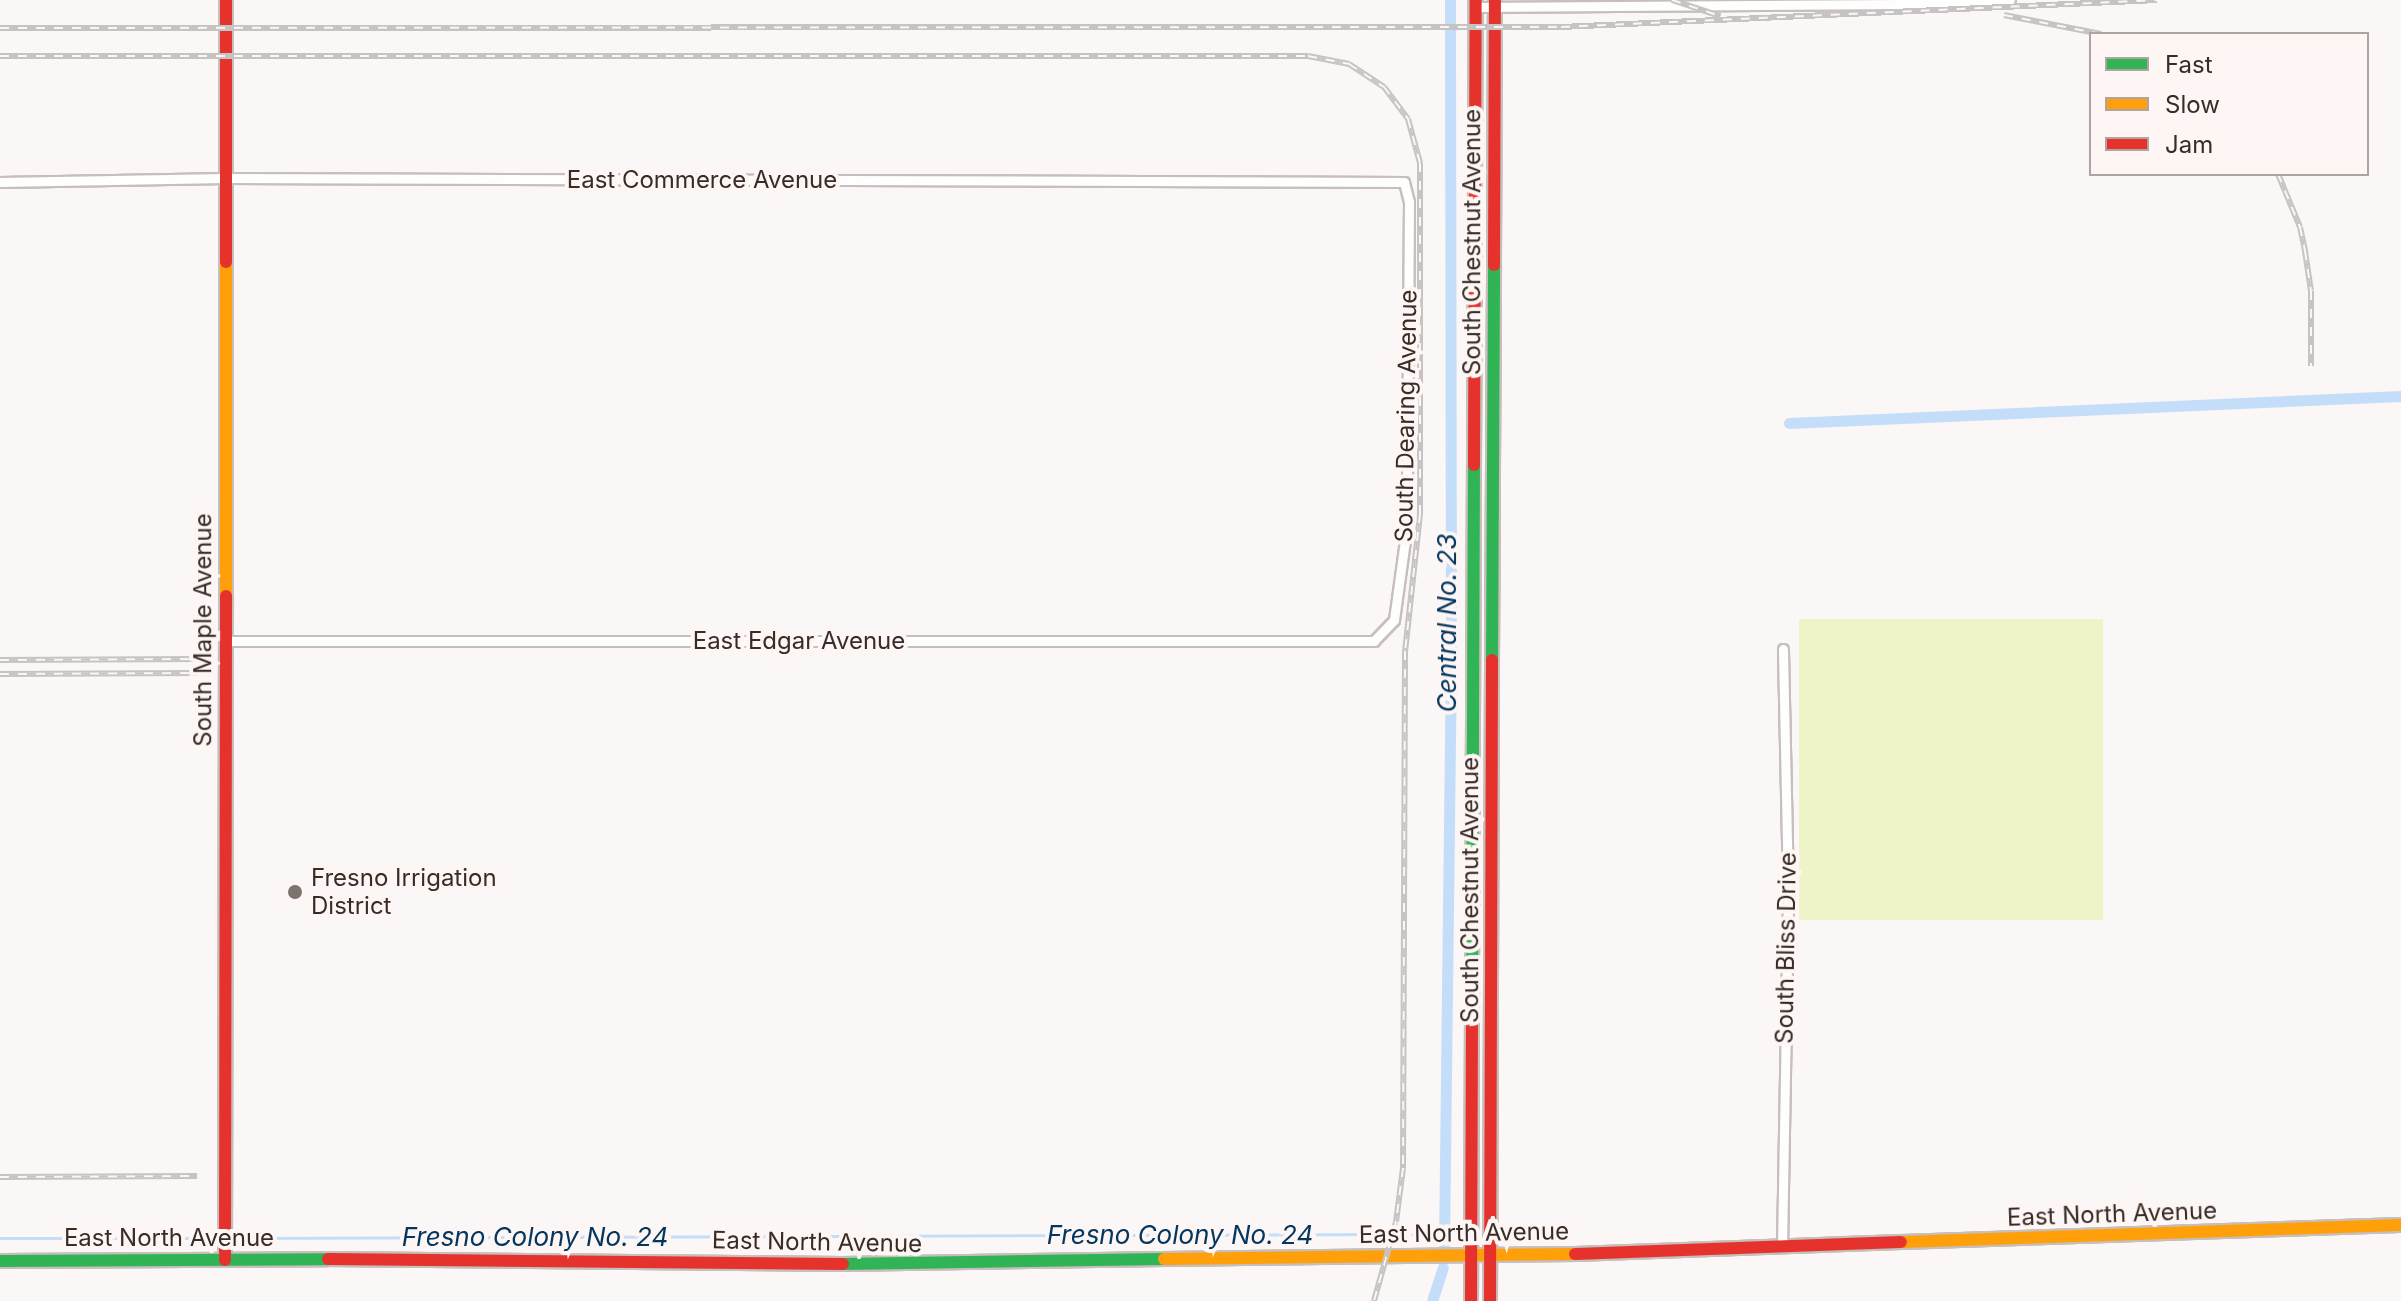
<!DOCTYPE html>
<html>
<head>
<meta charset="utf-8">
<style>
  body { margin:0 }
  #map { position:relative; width:2401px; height:1301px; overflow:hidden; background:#fbf7f6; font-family:Inter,sans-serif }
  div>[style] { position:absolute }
  .green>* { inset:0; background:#eef4c7; transform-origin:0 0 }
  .stream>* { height:3px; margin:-1.5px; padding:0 1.5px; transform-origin:1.5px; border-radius:1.5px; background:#c4defa }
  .canal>* { height:11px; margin:-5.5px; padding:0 5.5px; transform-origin:5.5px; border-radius:5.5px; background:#c4defa }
  .roads { filter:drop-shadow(2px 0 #c7bfbc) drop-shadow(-2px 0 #c7bfbc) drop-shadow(0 2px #c7bfbc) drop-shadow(0 -2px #c7bfbc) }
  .street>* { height:9px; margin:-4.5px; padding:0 4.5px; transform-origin:4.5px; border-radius:4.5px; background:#fefefe }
  .fast>* { height:12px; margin:-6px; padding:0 6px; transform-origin:6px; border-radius:6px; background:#30b455 }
  .slow>* { height:12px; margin:-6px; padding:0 6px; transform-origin:6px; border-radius:6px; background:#ff9f0a }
  .jam>* { height:12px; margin:-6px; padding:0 6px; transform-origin:6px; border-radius:6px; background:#e5322d }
  .rail>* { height:6px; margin-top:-3px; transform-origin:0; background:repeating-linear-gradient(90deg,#fdf6f4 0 9px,#c6c4c3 0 18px); box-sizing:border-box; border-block:2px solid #c6c4c3 }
  .dots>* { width:22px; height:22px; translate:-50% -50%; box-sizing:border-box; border:4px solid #fdf6f4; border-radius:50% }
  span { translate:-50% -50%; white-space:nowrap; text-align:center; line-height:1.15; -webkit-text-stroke:8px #fdf6f4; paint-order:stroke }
  .street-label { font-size:24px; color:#382c27 }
  .poi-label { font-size:24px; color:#382c27 }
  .left { translate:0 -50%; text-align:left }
  .water-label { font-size:26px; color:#033760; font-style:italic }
  .legend { position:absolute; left:2089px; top:32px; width:280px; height:144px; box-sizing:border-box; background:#fdf6f4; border:2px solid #aea5a2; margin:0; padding:10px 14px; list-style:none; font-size:24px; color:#382c27 }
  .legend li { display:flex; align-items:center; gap:16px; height:40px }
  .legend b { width:40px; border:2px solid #aea5a2 }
</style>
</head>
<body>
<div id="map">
  <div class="green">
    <div style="left:2103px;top:619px;width:301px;height:304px;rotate:90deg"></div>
  </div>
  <div class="stream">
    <div style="left:1412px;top:1234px;width:14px"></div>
    <div style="left:1437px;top:1234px;width:7px;rotate:-8deg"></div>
    <div style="left:829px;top:1236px;width:558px;rotate:-0.21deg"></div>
    <div style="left:0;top:1238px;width:205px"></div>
    <div style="left:251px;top:1238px;width:569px;rotate:-0.2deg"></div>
  </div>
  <div class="canal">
    <div style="left:1789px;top:423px;width:613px;rotate:-2.53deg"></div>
    <div style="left:1444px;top:1246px;width:590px;rotate:-89.32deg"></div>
    <div style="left:1451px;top:656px;width:656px;rotate:-90.09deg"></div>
    <div style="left:1432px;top:1301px;width:35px;rotate:-72deg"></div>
  </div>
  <div class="roads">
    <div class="street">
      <div style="left:1476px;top:7px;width:458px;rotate:-0.4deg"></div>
      <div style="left:1934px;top:4px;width:76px;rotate:-3deg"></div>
      <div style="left:0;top:182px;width:226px;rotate:-1deg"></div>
      <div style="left:226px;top:178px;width:1178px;rotate:0.19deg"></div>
      <div style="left:1404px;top:182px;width:21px;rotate:76deg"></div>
      <div style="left:1409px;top:202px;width:324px;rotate:90.4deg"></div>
      <div style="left:1407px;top:526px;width:95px;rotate:97.9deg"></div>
      <div style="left:1394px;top:620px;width:29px;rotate:134deg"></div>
      <div style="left:1374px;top:641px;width:1149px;rotate:180deg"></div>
      <div style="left:1782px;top:1247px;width:357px;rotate:-89deg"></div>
      <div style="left:1788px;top:890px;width:241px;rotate:-91.2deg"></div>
    </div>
    <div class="fast">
      <div style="left:1492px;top:660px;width:395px;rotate:-89.7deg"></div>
      <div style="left:1472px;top:981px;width:516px;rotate:-89.78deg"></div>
      <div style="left:0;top:1261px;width:328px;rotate:-0.3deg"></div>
      <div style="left:843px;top:1264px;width:321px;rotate:-0.9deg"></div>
    </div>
    <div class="slow">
      <div style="left:226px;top:596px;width:334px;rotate:-90deg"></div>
      <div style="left:1901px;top:1242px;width:500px;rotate:-1.95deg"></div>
      <div style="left:1164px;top:1259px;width:411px;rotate:-0.7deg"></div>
    </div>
    <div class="jam">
      <div style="left:226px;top:262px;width:262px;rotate:-90deg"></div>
      <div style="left:1494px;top:265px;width:265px;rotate:-89.8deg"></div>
      <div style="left:1474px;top:465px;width:465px;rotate:-89.8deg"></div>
      <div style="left:1575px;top:1254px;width:326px;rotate:-2.1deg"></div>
      <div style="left:328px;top:1259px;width:515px;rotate:0.56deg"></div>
      <div style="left:225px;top:1260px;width:664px;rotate:-89.91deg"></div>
      <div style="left:1471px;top:1301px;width:320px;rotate:-89.8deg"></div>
      <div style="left:1490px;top:1301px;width:641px;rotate:-89.82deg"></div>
    </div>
  </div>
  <div class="rail">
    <div style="left:1672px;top:0;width:51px;rotate:18.4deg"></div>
    <div style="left:2004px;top:15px;width:99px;rotate:11.1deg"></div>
    <div style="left:0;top:28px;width:1561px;rotate:-0.04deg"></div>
    <div style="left:1561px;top:27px;width:597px;rotate:-2.59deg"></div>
    <div style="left:0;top:56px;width:1308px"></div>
    <div style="left:1308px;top:56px;width:42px;rotate:11deg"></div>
    <div style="left:1349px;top:64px;width:42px;rotate:33.3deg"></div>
    <div style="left:1384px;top:87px;width:40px;rotate:53deg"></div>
    <div style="left:1408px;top:119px;width:46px;rotate:74.7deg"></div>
    <div style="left:1420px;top:163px;width:351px;rotate:90deg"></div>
    <div style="left:1420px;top:514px;width:138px;rotate:96.2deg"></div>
    <div style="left:1405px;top:651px;width:517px;rotate:90.22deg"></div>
    <div style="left:1403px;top:1168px;width:54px;rotate:97.4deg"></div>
    <div style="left:1396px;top:1222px;width:82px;rotate:105.6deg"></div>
    <div style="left:2278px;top:174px;width:57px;rotate:67.5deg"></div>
    <div style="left:2300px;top:227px;width:25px;rotate:78deg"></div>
    <div style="left:2305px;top:251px;width:40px;rotate:81.5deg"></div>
    <div style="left:2311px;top:291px;width:75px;rotate:90deg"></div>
    <div style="left:0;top:660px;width:198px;rotate:-0.3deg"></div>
    <div style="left:0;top:674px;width:199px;rotate:-0.3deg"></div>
    <div style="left:0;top:1177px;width:197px;rotate:-0.3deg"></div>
  </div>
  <div class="dots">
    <div style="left:295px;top:892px;background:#7c736f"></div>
  </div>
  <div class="street-label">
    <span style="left:702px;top:180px">East Commerce Avenue</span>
    <span style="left:1472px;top:242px;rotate:-90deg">South Chestnut Avenue</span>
    <span style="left:1406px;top:416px;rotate:-89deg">South Dearing Avenue</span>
    <span style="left:203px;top:630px;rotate:-90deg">South Maple Avenue</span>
    <span style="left:799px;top:641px">East Edgar Avenue</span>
    <span style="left:1470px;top:890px;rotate:-90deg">South Chestnut Avenue</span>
    <span style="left:1786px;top:948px;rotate:-89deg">South Bliss Drive</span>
    <span style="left:2112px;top:1214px;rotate:-2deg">East North Avenue</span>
    <span style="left:1464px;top:1233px;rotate:-1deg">East North Avenue</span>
    <span style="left:169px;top:1238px">East North Avenue</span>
    <span style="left:817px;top:1242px;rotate:1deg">East North Avenue</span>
  </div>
  <div class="poi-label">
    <span class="left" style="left:311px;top:892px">Fresno Irrigation<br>District</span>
  </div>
  <div class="water-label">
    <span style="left:1447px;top:623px;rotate:-90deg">Central No. 23</span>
    <span style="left:1180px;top:1235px">Fresno Colony No. 24</span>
    <span style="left:535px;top:1237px">Fresno Colony No. 24</span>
  </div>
  <ul class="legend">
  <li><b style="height:10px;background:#30b455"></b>Fast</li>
  <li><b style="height:10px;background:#ff9f0a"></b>Slow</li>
  <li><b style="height:10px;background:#e5322d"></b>Jam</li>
  </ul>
</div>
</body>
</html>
